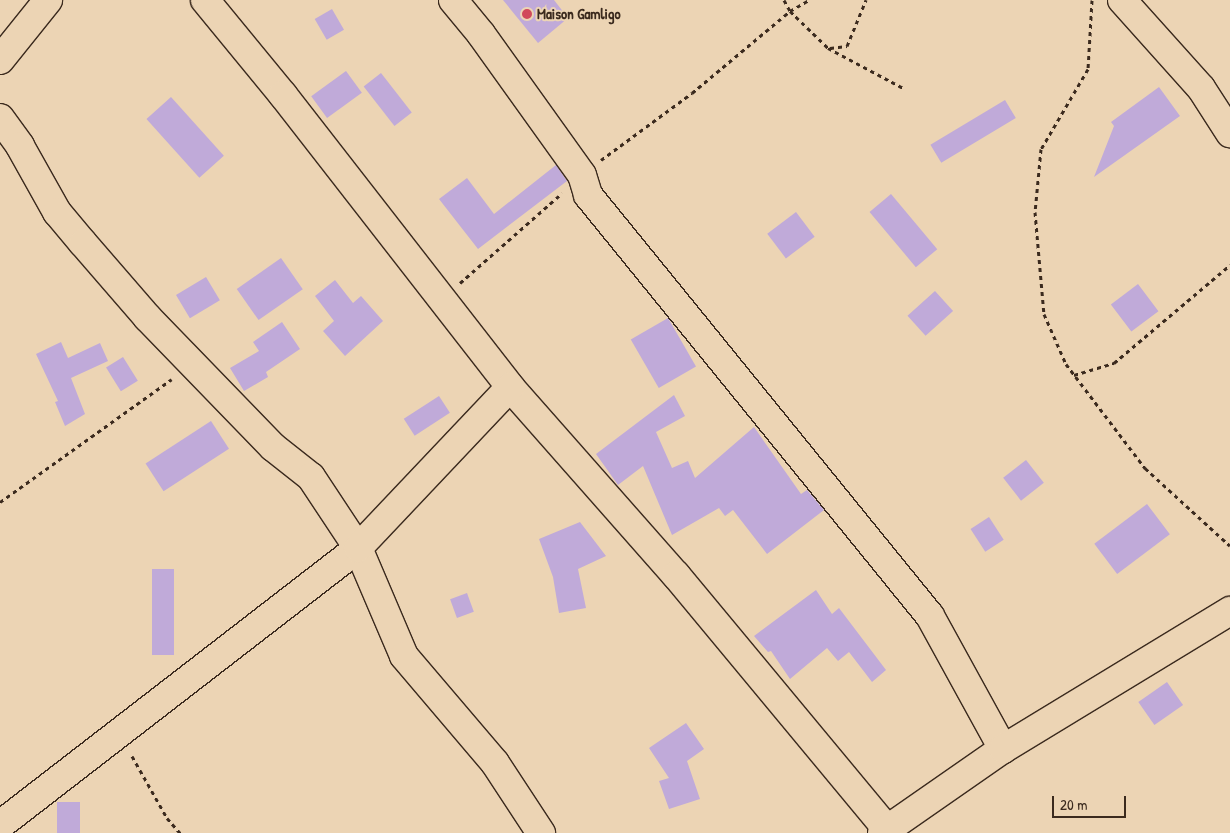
<!DOCTYPE html>
<html>
<head>
<meta charset="utf-8">
<style>
  body { margin:0 }
  #map { position:relative; width:1230px; height:833px; overflow:hidden; background:#ecd4b4; font-family:"Patrick Hand",sans-serif }
  div>[style] { position:absolute }
  .building>* { inset:0; background:#c0aad9; transform-origin:0 0 }
  .path>* { height:3px; margin-top:-1.5px; transform-origin:0; background:repeating-linear-gradient(90deg,#3b2a1e 0 4px,transparent 0 8px) }
  .roads { filter:drop-shadow(1px 0 #3b2a1e) drop-shadow(-1px 0 #3b2a1e) drop-shadow(0 1px #3b2a1e) drop-shadow(0 -1px #3b2a1e) }
  .street>* { height:28px; margin:-14px; padding:0 14px; transform-origin:14px; border-radius:14px; background:#ecd4b4 }
  .dots>* { width:14px; height:14px; translate:-50% -50%; box-sizing:border-box; border:2px solid #ecd4b4; border-radius:50% }
  span { translate:-50% -50%; white-space:nowrap; text-align:center; line-height:1.15; -webkit-text-stroke:4px #ecd4b4; paint-order:stroke }
  .poi-label { font-size:15px; color:#3b2a1e; font-weight:700 }
  .left { translate:0 -50%; text-align:left }
  .scale { position:absolute; left:1052px; top:796px; width:74px; height:22px; box-sizing:border-box; border:2px solid #3b2a1e; border-top:0; padding-left:6px; font-size:15px; line-height:18px; white-space:nowrap; color:#3b2a1e; -webkit-text-stroke:4px #ecd4b4; paint-order:stroke }
</style>
</head>
<body>
<div id="map">
  <div class="building">
    <div style="clip-path:polygon(503px 0,554px 0,568px 18px,538px 43px)"></div>
    <div style="left:332px;top:9px;width:24px;height:20px;rotate:60deg"></div>
    <div style="left:346px;top:71px;width:27px;height:43px;rotate:54deg"></div>
    <div style="left:381px;top:73px;width:50px;height:22px;rotate:52deg"></div>
    <div style="clip-path:polygon(1159px 87px,1180px 116px,1094px 177px,1114px 126px,1111px 122px)"></div>
    <div style="left:171px;top:97px;width:79px;height:33px;rotate:48deg"></div>
    <div style="left:1005px;top:100px;width:21px;height:87px;rotate:59deg"></div>
    <div style="clip-path:polygon(556px 165px,567px 181px,478px 249px,439px 199px,467px 178px,494px 214px)"></div>
    <div style="left:891px;top:194px;width:72px;height:28px;rotate:50deg"></div>
    <div style="left:796px;top:212px;width:31px;height:36px;rotate:53deg"></div>
    <div style="left:281px;top:258px;width:38px;height:54px;rotate:55deg"></div>
    <div style="left:206px;top:277px;width:27px;height:35px;rotate:59deg"></div>
    <div style="clip-path:polygon(335px 280px,353px 303px,361px 296px,383px 321px,345px 356px,323px 331px,334px 321px,315px 296px)"></div>
    <div style="left:1138px;top:284px;width:34px;height:34px;rotate:53deg"></div>
    <div style="left:935px;top:291px;width:27px;height:37px;rotate:48deg"></div>
    <div style="left:668px;top:318px;width:56px;height:43px;rotate:60deg"></div>
    <div style="clip-path:polygon(282px 322px,300px 349px,266px 372px,268px 377px,244px 391px,230px 368px,259px 351px,253px 342px)"></div>
    <div style="clip-path:polygon(61px 342px,68px 358px,100px 343px,108px 361px,71px 378px,85px 414px,65px 426px,55px 402px,58px 401px,36px 354px)"></div>
    <div style="left:123px;top:357px;width:28px;height:20px;rotate:58deg"></div>
    <div style="clip-path:polygon(674px 395px,685px 416px,656px 432px,672px 468px,688px 461px,695px 478px,754px 427px,801px 494px,807px 490px,824px 510px,767px 554px,733px 510px,725px 516px,719px 508px,672px 535px,643px 466px,618px 485px,596px 454px)"></div>
    <div style="left:439px;top:396px;width:20px;height:42px;rotate:57deg"></div>
    <div style="left:211px;top:421px;width:33px;height:78px;rotate:57deg"></div>
    <div style="left:1026px;top:460px;width:29px;height:29px;rotate:52deg"></div>
    <div style="left:1147px;top:504px;width:38px;height:66px;rotate:53deg"></div>
    <div style="left:989px;top:517px;width:27px;height:22px;rotate:57deg"></div>
    <div style="clip-path:polygon(580px 522px,606px 556px,578px 569px,586px 608px,559px 613px,553px 577px,539px 539px)"></div>
    <div style="left:152px;top:569px;width:22px;height:86px"></div>
    <div style="clip-path:polygon(816px 590px,832px 614px,839px 608px,886px 670px,872px 682px,849px 652px,838px 661px,827px 648px,790px 679px,771px 651px,768px 652px,754px 636px)"></div>
    <div style="left:467px;top:593px;width:20px;height:18px;rotate:70deg"></div>
    <div style="left:1167px;top:682px;width:28px;height:35px;rotate:55deg"></div>
    <div style="clip-path:polygon(686px 723px,704px 749px,687px 761px,700px 799px,669px 809px,659px 781px,669px 778px,649px 748px)"></div>
    <div style="left:57px;top:802px;width:23px;height:31px"></div>
  </div>
  <div class="path">
    <div style="left:784px;top:0;width:13px;rotate:61deg"></div>
    <div style="left:790px;top:11px;width:53px;rotate:44.2deg"></div>
    <div style="left:828px;top:48px;width:87px;rotate:28deg"></div>
    <div style="left:1092px;top:0;width:69px;rotate:93.3deg"></div>
    <div style="left:1088px;top:69px;width:93px;rotate:120.4deg"></div>
    <div style="left:1041px;top:149px;width:63px;rotate:95.4deg"></div>
    <div style="left:1035px;top:212px;width:102px;rotate:85deg"></div>
    <div style="left:1044px;top:314px;width:55px;rotate:66.3deg"></div>
    <div style="left:1066px;top:364px;width:131px;rotate:52.8deg"></div>
    <div style="left:1145px;top:468px;width:115px;rotate:42.5deg"></div>
    <div style="left:830px;top:48px;width:17px;rotate:-7deg"></div>
    <div style="left:847px;top:46px;width:50px;rotate:-67.6deg"></div>
    <div style="left:601px;top:160px;width:113px;rotate:-36.4deg"></div>
    <div style="left:692px;top:93px;width:128px;rotate:-39.9deg"></div>
    <div style="left:790px;top:11px;width:22px;rotate:-30deg"></div>
    <div style="left:460px;top:283px;width:136px;rotate:-41.4deg"></div>
    <div style="left:1074px;top:375px;width:42px;rotate:-16.7deg"></div>
    <div style="left:1114px;top:363px;width:152px;rotate:-40.2deg"></div>
    <div style="left:0;top:502px;width:211px;rotate:-35.6deg"></div>
    <div style="left:132px;top:756px;width:71px;rotate:60.6deg"></div>
    <div style="left:167px;top:818px;width:20px;rotate:49deg"></div>
  </div>
  <div class="roads">
    <div class="street">
      <div style="left:205px;top:0;width:123px;rotate:50.6deg"></div>
      <div style="left:283px;top:95px;width:370px;rotate:52.1deg"></div>
      <div style="left:510px;top:387px;width:251px;rotate:48.6deg"></div>
      <div style="left:676px;top:575px;width:335px;rotate:50.3deg"></div>
      <div style="left:453px;top:0;width:44px;rotate:50.5deg"></div>
      <div style="left:481px;top:34px;width:173px;rotate:54.4deg"></div>
      <div style="left:582px;top:175px;width:21px;rotate:73deg"></div>
      <div style="left:588px;top:195px;width:542px;rotate:50.91deg"></div>
      <div style="left:930px;top:616px;width:152px;rotate:61.2deg"></div>
      <div style="left:1122px;top:0;width:118px;rotate:48.1deg"></div>
      <div style="left:1201px;top:88px;width:54px;rotate:57.2deg"></div>
      <div style="left:0;top:60px;width:77px;rotate:-51.3deg"></div>
      <div style="left:0;top:118px;width:34px;rotate:54deg"></div>
      <div style="left:20px;top:146px;width:76px;rotate:60.7deg"></div>
      <div style="left:57px;top:212px;width:40px;rotate:50deg"></div>
      <div style="left:83px;top:243px;width:98px;rotate:49.1deg"></div>
      <div style="left:147px;top:317px;width:181px;rotate:45.9deg"></div>
      <div style="left:273px;top:447px;width:48px;rotate:38.3deg"></div>
      <div style="left:311px;top:477px;width:85px;rotate:56.5deg"></div>
      <div style="left:358px;top:548px;width:117px;rotate:66.9deg"></div>
      <div style="left:404px;top:656px;width:140px;rotate:49.6deg"></div>
      <div style="left:495px;top:763px;width:84px;rotate:56.7deg"></div>
      <div style="left:0;top:825px;width:453px;rotate:-37.7deg"></div>
      <div style="left:358px;top:548px;width:221px;rotate:-46.6deg"></div>
      <div style="left:882px;top:833px;width:147px;rotate:-34.8deg"></div>
      <div style="left:1003px;top:749px;width:266px;rotate:-31.3deg"></div>
    </div>
  </div>
  <div class="dots">
    <div style="left:527px;top:14px;background:#d1495b"></div>
  </div>
  <div class="poi-label">
    <span class="left" style="left:537px;top:14px">Maison Gamligo</span>
  </div>
  <div class="scale">20 m</div>
</div>
</body>
</html>
